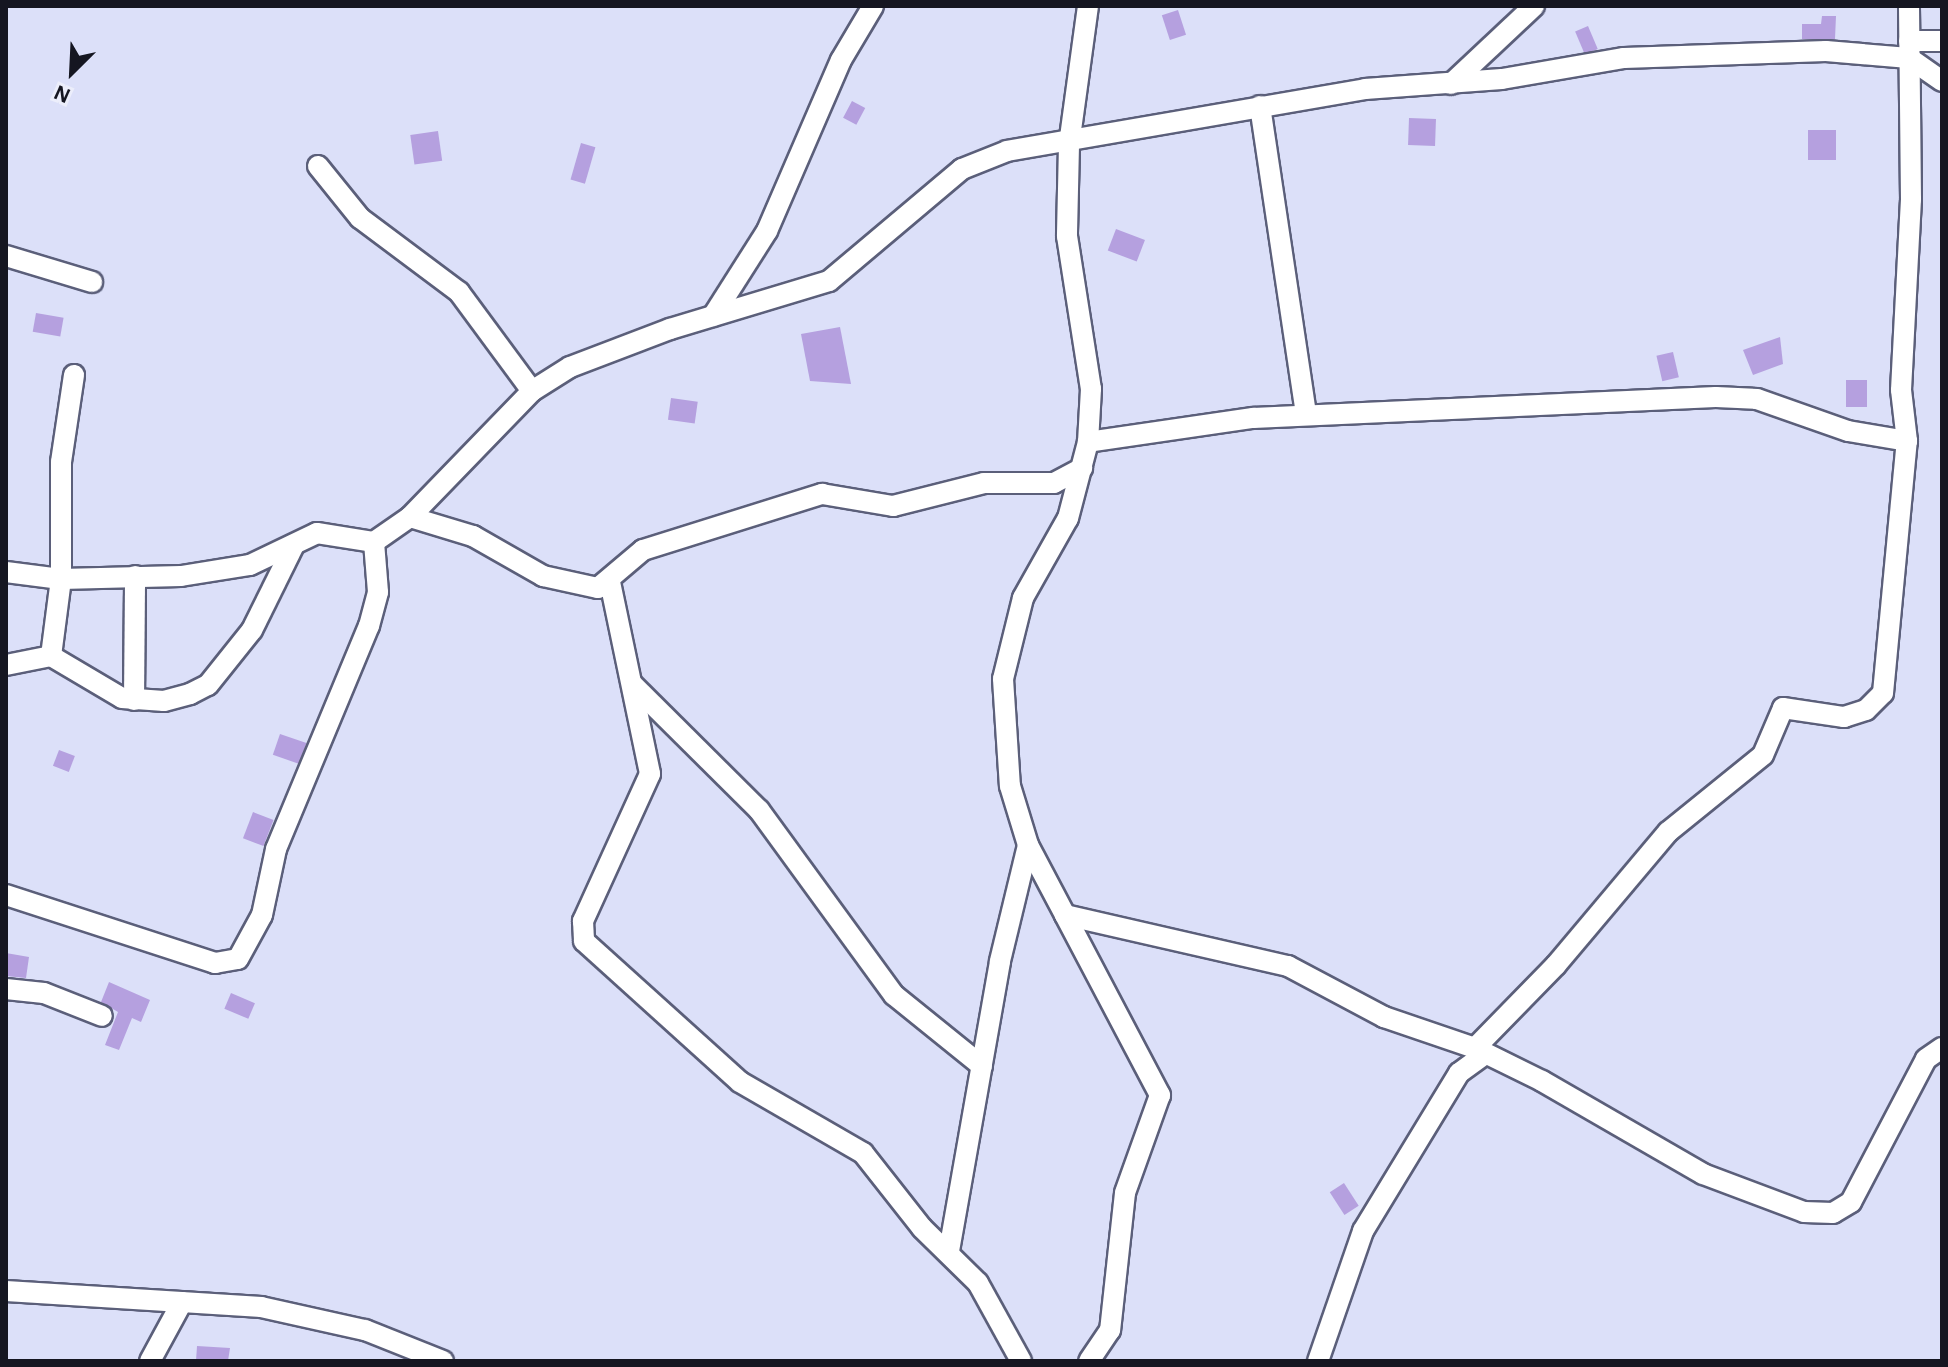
<!DOCTYPE html>
<html>
<head>
<meta charset="utf-8">
<style>
  body { margin:0 }
  #map { position:relative; width:1948px; height:1367px; overflow:hidden; background:#dce0f9; font-family:"Alegreya Sans",sans-serif }
  div>[style] { position:absolute }
  .building>* { inset:0; background:#b5a0df; transform-origin:0 0 }
  .roads { filter:drop-shadow(2px 0 #5b5f7a) drop-shadow(-2px 0 #5b5f7a) drop-shadow(0 2px #5b5f7a) drop-shadow(0 -2px #5b5f7a) }
  .minor>* { height:20px; margin:-10px; padding:0 10px; transform-origin:10px; border-radius:10px; background:#fff }
  span { translate:-50% -50%; white-space:nowrap; text-align:center; line-height:1.15; -webkit-text-stroke:6px #eceefb; paint-order:stroke }
  .frame { position:absolute; inset:0; border:8px solid #151621; pointer-events:none }
  .north { position:absolute; left:32px; top:32px; width:80px; height:80px; -webkit-text-stroke:6px #eceefb; paint-order:stroke; rotate:204deg; font-size:22px; font-weight:700; line-height:32px; text-align:center; color:#151621 }
  .north::after { content:''; display:block; margin:auto; width:28px; height:36px; background:#151621; clip-path:polygon(50% 0,100% 100%,50% 72%,0 100%) }
</style>
</head>
<body>
<div id="map">
  <div class="building">
    <div style="left:1178px;top:10px;width:26px;height:17px;rotate:72deg"></div>
    <div style="clip-path:polygon(1822px 16px,1836px 16px,1835px 39px,1802px 39px,1802px 24px,1821px 24px)"></div>
    <div style="left:1588px;top:26px;width:25px;height:14px;rotate:67deg"></div>
    <div style="left:852px;top:101px;width:15px;height:19px;rotate:28deg"></div>
    <div style="left:1409px;top:118px;width:27px;height:27px;rotate:2deg"></div>
    <div style="left:1836px;top:130px;width:30px;height:28px;rotate:90deg"></div>
    <div style="left:438px;top:131px;width:30px;height:28px;rotate:82deg"></div>
    <div style="left:581px;top:143px;width:15px;height:38px;rotate:16deg"></div>
    <div style="left:1116px;top:229px;width:31px;height:23px;rotate:21deg"></div>
    <div style="left:36px;top:313px;width:28px;height:19px;rotate:10deg"></div>
    <div style="clip-path:polygon(840px 327px,851px 384px,810px 381px,801px 334px)"></div>
    <div style="clip-path:polygon(1780px 337px,1783px 364px,1753px 375px,1743px 350px)"></div>
    <div style="left:1673px;top:352px;width:26px;height:17px;rotate:77deg"></div>
    <div style="left:1846px;top:380px;width:21px;height:27px"></div>
    <div style="left:671px;top:398px;width:27px;height:22px;rotate:8deg"></div>
    <div style="left:280px;top:734px;width:28px;height:22px;rotate:19deg"></div>
    <div style="left:59px;top:750px;width:17px;height:17px;rotate:21deg"></div>
    <div style="left:253px;top:812px;width:22px;height:28px;rotate:21deg"></div>
    <div style="clip-path:polygon(6px 953px,29px 957px,26px 978px,6px 976px)"></div>
    <div style="clip-path:polygon(109px 982px,150px 1000px,141px 1022px,132px 1018px,119px 1050px,105px 1045px,118px 1012px,101px 1002px)"></div>
    <div style="left:231px;top:993px;width:26px;height:17px;rotate:23deg"></div>
    <div style="left:1344px;top:1183px;width:27px;height:17px;rotate:57deg"></div>
    <div style="clip-path:polygon(197px 1346px,230px 1348px,228px 1361px,196px 1361px)"></div>
  </div>
  <div class="roads">
    <div class="minor">
      <div style="left:1088px;top:6px;width:140px;rotate:97.8deg"></div>
      <div style="left:1069px;top:145px;width:91px;rotate:91.3deg"></div>
      <div style="left:1067px;top:236px;width:155px;rotate:81.1deg"></div>
      <div style="left:1091px;top:389px;width:53px;rotate:93.2deg"></div>
      <div style="left:1088px;top:442px;width:79px;rotate:104.7deg"></div>
      <div style="left:1068px;top:518px;width:92px;rotate:119.4deg"></div>
      <div style="left:1023px;top:598px;width:83px;rotate:103.9deg"></div>
      <div style="left:1003px;top:679px;width:107px;rotate:86.3deg"></div>
      <div style="left:1010px;top:786px;width:62px;rotate:73deg"></div>
      <div style="left:1028px;top:845px;width:79px;rotate:62.1deg"></div>
      <div style="left:1065px;top:915px;width:229px;rotate:12.9deg"></div>
      <div style="left:1288px;top:966px;width:109px;rotate:28deg"></div>
      <div style="left:1384px;top:1017px;width:96px;rotate:18.8deg"></div>
      <div style="left:1475px;top:1048px;width:75px;rotate:26.2deg"></div>
      <div style="left:1542px;top:1081px;width:186px;rotate:30deg"></div>
      <div style="left:1703px;top:1174px;width:108px;rotate:20.6deg"></div>
      <div style="left:1804px;top:1212px;width:29px;rotate:2deg"></div>
      <div style="left:1833px;top:1213px;width:21px;rotate:-31deg"></div>
      <div style="left:1851px;top:1202px;width:161px;rotate:-62.3deg"></div>
      <div style="left:1926px;top:1059px;width:19px;rotate:-35deg"></div>
      <div style="left:1909px;top:41px;width:33px"></div>
      <div style="left:1451px;top:84px;width:114px;rotate:-43.2deg"></div>
      <div style="left:1260px;top:106px;width:311px;rotate:81.5deg"></div>
      <div style="left:318px;top:166px;width:67px;rotate:51.1deg"></div>
      <div style="left:360px;top:218px;width:124px;rotate:36.8deg"></div>
      <div style="left:459px;top:292px;width:123px;rotate:53.6deg"></div>
      <div style="left:6px;top:256px;width:90px;rotate:16.8deg"></div>
      <div style="left:713px;top:316px;width:101px;rotate:-57.6deg"></div>
      <div style="left:767px;top:231px;width:186px;rotate:-66.6deg"></div>
      <div style="left:841px;top:60px;width:63px;rotate:-59.3deg"></div>
      <div style="left:1088px;top:442px;width:167px;rotate:-8.3deg"></div>
      <div style="left:1253px;top:418px;width:463px;rotate:-2.6deg"></div>
      <div style="left:1716px;top:397px;width:41px;rotate:2.8deg"></div>
      <div style="left:1757px;top:399px;width:96px;rotate:19.4deg"></div>
      <div style="left:1848px;top:431px;width:60px;rotate:9.6deg"></div>
      <div style="left:410px;top:517px;width:66px;rotate:16.8deg"></div>
      <div style="left:473px;top:536px;width:81px;rotate:29.7deg"></div>
      <div style="left:543px;top:576px;width:56px;rotate:12.3deg"></div>
      <div style="left:598px;top:588px;width:59px;rotate:-40.2deg"></div>
      <div style="left:643px;top:550px;width:188px;rotate:-17.4deg"></div>
      <div style="left:822px;top:494px;width:72px;rotate:9.6deg"></div>
      <div style="left:893px;top:506px;width:94px;rotate:-14.2deg"></div>
      <div style="left:984px;top:483px;width:70px"></div>
      <div style="left:1054px;top:483px;width:32px;rotate:-28deg"></div>
      <div style="left:6px;top:572px;width:55px;rotate:7.3deg"></div>
      <div style="left:61px;top:579px;width:120px;rotate:-1.4deg"></div>
      <div style="left:181px;top:576px;width:70px;rotate:-9.1deg"></div>
      <div style="left:250px;top:565px;width:74px;rotate:-25.5deg"></div>
      <div style="left:317px;top:533px;width:58px;rotate:9deg"></div>
      <div style="left:374px;top:542px;width:44px;rotate:-34.8deg"></div>
      <div style="left:410px;top:517px;width:175px;rotate:-45.9deg"></div>
      <div style="left:532px;top:391px;width:45px;rotate:-32.3deg"></div>
      <div style="left:570px;top:367px;width:107px;rotate:-20.8deg"></div>
      <div style="left:670px;top:329px;width:166px;rotate:-16.8deg"></div>
      <div style="left:829px;top:281px;width:174px;rotate:-40.1deg"></div>
      <div style="left:962px;top:169px;width:48px;rotate:-21.8deg"></div>
      <div style="left:1007px;top:151px;width:363px;rotate:-9.8deg"></div>
      <div style="left:1365px;top:89px;width:137px;rotate:-4.2deg"></div>
      <div style="left:1502px;top:79px;width:124px;rotate:-9.8deg"></div>
      <div style="left:1624px;top:58px;width:202px;rotate:-2deg"></div>
      <div style="left:1826px;top:51px;width:83px;rotate:4.8deg"></div>
      <div style="left:1909px;top:58px;width:40px;rotate:34.9deg"></div>
      <div style="left:610px;top:582px;width:196px;rotate:78.2deg"></div>
      <div style="left:650px;top:774px;width:162px;rotate:114.5deg"></div>
      <div style="left:583px;top:921px;width:20px;rotate:87deg"></div>
      <div style="left:584px;top:941px;width:210px;rotate:42.1deg"></div>
      <div style="left:740px;top:1082px;width:142px;rotate:30deg"></div>
      <div style="left:863px;top:1153px;width:95px;rotate:51.8deg"></div>
      <div style="left:922px;top:1228px;width:78px;rotate:44.5deg"></div>
      <div style="left:978px;top:1283px;width:89px;rotate:61.1deg"></div>
      <div style="left:51px;top:656px;width:78px;rotate:-82.6deg"></div>
      <div style="left:61px;top:579px;width:117px;rotate:-90deg"></div>
      <div style="left:61px;top:462px;width:88px;rotate:-81.5deg"></div>
      <div style="left:6px;top:665px;width:46px;rotate:-11.3deg"></div>
      <div style="left:51px;top:656px;width:82px;rotate:30.6deg"></div>
      <div style="left:122px;top:698px;width:42px;rotate:4.1deg"></div>
      <div style="left:164px;top:701px;width:27px;rotate:-15deg"></div>
      <div style="left:190px;top:694px;width:20px;rotate:-27deg"></div>
      <div style="left:208px;top:685px;width:70px;rotate:-51.3deg"></div>
      <div style="left:252px;top:630px;width:95px;rotate:-63.7deg"></div>
      <div style="left:633px;top:685px;width:177px;rotate:44.8deg"></div>
      <div style="left:759px;top:810px;width:229px;rotate:53.9deg"></div>
      <div style="left:894px;top:995px;width:113px;rotate:38.9deg"></div>
      <div style="left:134px;top:700px;width:124px;rotate:-89.5deg"></div>
      <div style="left:6px;top:895px;width:220px;rotate:18deg"></div>
      <div style="left:215px;top:963px;width:23px;rotate:-10deg"></div>
      <div style="left:238px;top:959px;width:50px;rotate:-61.4deg"></div>
      <div style="left:262px;top:915px;width:67px;rotate:-78deg"></div>
      <div style="left:276px;top:849px;width:242px;rotate:-67.4deg"></div>
      <div style="left:369px;top:626px;width:35px;rotate:-75deg"></div>
      <div style="left:378px;top:592px;width:50px;rotate:-94.6deg"></div>
      <div style="left:1065px;top:915px;width:204px;rotate:62.2deg"></div>
      <div style="left:1160px;top:1095px;width:104px;rotate:109.7deg"></div>
      <div style="left:1125px;top:1193px;width:138px;rotate:96.2deg"></div>
      <div style="left:1110px;top:1330px;width:37px;rotate:124deg"></div>
      <div style="left:6px;top:989px;width:38px;rotate:6deg"></div>
      <div style="left:44px;top:993px;width:62px;rotate:21.6deg"></div>
      <div style="left:1475px;top:1048px;width:116px;rotate:-45.7deg"></div>
      <div style="left:1556px;top:965px;width:174px;rotate:-49.9deg"></div>
      <div style="left:1668px;top:832px;width:122px;rotate:-39deg"></div>
      <div style="left:1763px;top:755px;width:51px;rotate:-66.9deg"></div>
      <div style="left:1783px;top:708px;width:62px;rotate:8.4deg"></div>
      <div style="left:1844px;top:717px;width:23px;rotate:-18deg"></div>
      <div style="left:1866px;top:710px;width:24px;rotate:-45deg"></div>
      <div style="left:1883px;top:693px;width:253px;rotate:-84.6deg"></div>
      <div style="left:1907px;top:441px;width:51px;rotate:-96.7deg"></div>
      <div style="left:1901px;top:390px;width:191px;rotate:-87deg"></div>
      <div style="left:1911px;top:199px;width:193px;rotate:-90.6deg"></div>
      <div style="left:949px;top:1251px;width:294px;rotate:-80deg"></div>
      <div style="left:1000px;top:961px;width:119px;rotate:-76.4deg"></div>
      <div style="left:6px;top:1291px;width:256px;rotate:3.6deg"></div>
      <div style="left:261px;top:1307px;width:107px;rotate:12.5deg"></div>
      <div style="left:365px;top:1330px;width:84px;rotate:21.7deg"></div>
      <div style="left:150px;top:1361px;width:67px;rotate:-61.5deg"></div>
      <div style="left:1318px;top:1361px;width:138px;rotate:-70.9deg"></div>
      <div style="left:1363px;top:1231px;width:185px;rotate:-58.7deg"></div>
      <div style="left:1459px;top:1073px;width:32px;rotate:-36deg"></div>
    </div>
  </div>
  <div class="frame"></div>
  <div class="north">N</div>
</div>
</body>
</html>
